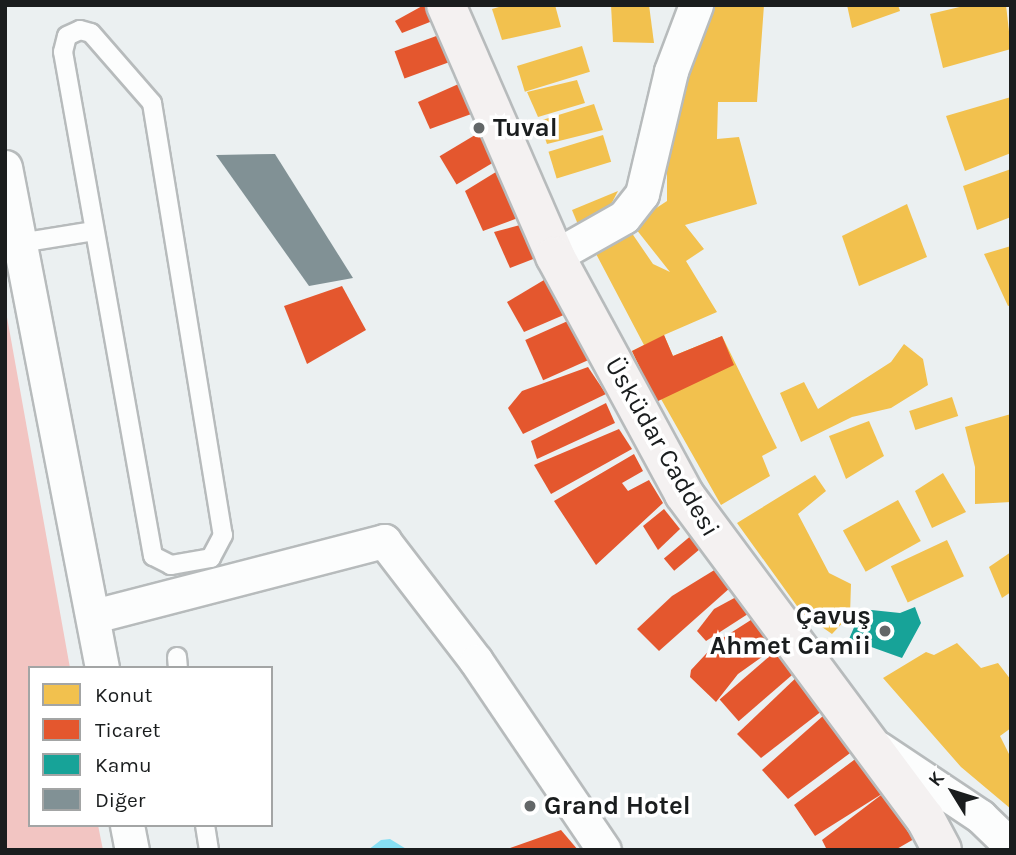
<!DOCTYPE html>
<html>
<head>
<meta charset="utf-8">
<style>
  body { margin:0 }
  #map { position:relative; width:1016px; height:855px; overflow:hidden; background:#ebf0f1; font-family:Karla,sans-serif }
  div>[style] { position:absolute }
  .green>* { inset:0; background:#f2c5c2 }
  .water>* { inset:0; background:#87dff4 }
  .homes>* { inset:0; background:#f2c14e; transform-origin:0 0 }
  .shops>* { inset:0; background:#e4572e; transform-origin:0 0 }
  .public>* { inset:0; background:#17a398 }
  .building>* { inset:0; background:#819195 }
  .roads { filter:drop-shadow(2px 0 #b7bbbc) drop-shadow(-2px 0 #b7bbbc) drop-shadow(0 2px #b7bbbc) drop-shadow(0 -2px #b7bbbc) }
  .lane>* { height:18px; margin:-9px; padding:0 9px; transform-origin:9px; border-radius:9px; background:#fcfdfd }
  .street>* { height:33px; margin:-16.5px; padding:0 16.5px; transform-origin:16.5px; border-radius:16.5px; background:#fcfdfd }
  .secondary>* { height:38px; margin:-19px; padding:0 19px; transform-origin:19px; border-radius:19px; background:#f4f1f1 }
  .dots>* { width:19px; height:19px; translate:-50% -50%; box-sizing:border-box; border:4px solid #fff; border-radius:50% }
  span { translate:-50% -50%; white-space:nowrap; text-align:center; line-height:1.15; -webkit-text-stroke:7px #fff; paint-order:stroke }
  .poi-label { font-size:26px; color:#1a1d1e; font-weight:700 }
  .left { translate:0 -50%; text-align:left }
  .right { translate:-100% -50%; text-align:right }
  .street-label { font-size:26px; color:#1a1d1e }
  .frame { position:absolute; inset:0; border:7px solid #1a1d1e; pointer-events:none }
  .legend { position:absolute; left:28px; top:666px; width:245px; height:161px; box-sizing:border-box; background:#fff; border:2px solid #a3a5a5; margin:0; padding:9px 12px; list-style:none; font-size:21px; color:#1a1d1e }
  .legend li { display:flex; align-items:center; gap:14px; height:35px }
  .legend b { width:35px; border:2px solid #a3a5a5 }
  .north { position:absolute; left:918px; top:757px; width:70px; height:70px; -webkit-text-stroke:5px #fff; paint-order:stroke; rotate:308deg; font-size:19px; font-weight:700; line-height:28px; text-align:center; color:#1a1d1e }
  .north::after { content:''; display:block; margin:auto; width:24px; height:32px; background:#1a1d1e; clip-path:polygon(50% 0,100% 100%,50% 72%,0 100%) }
</style>
</head>
<body>
<div id="map">
  <div class="green">
    <div style="clip-path:polygon(5px 306px,70px 668px,30px 668px,30px 825px,98px 825px,103px 850px,5px 850px)"></div>
  </div>
  <div class="water">
    <div style="clip-path:polygon(390px 839px,408px 850px,368px 850px,381px 840px)"></div>
  </div>
  <div class="homes">
    <div style="clip-path:polygon(506px 5px,555px 5px,561px 27px,502px 40px,492px 9px)"></div>
    <div style="clip-path:polygon(611px 5px,649px 5px,654px 43px,613px 42px)"></div>
    <div style="clip-path:polygon(709px 5px,764px 5px,757px 102px,718px 102px,717px 139px,739px 137px,757px 204px,685px 225px,704px 249px,686px 261px,717px 312px,664px 335px,673px 356px,722px 336px,777px 448px,762px 456px,770px 476px,721px 505px,661px 399px,656px 402px,632px 351px,644px 345px,594px 250px,627px 226px,653px 264px,670px 272px,632px 224px,667px 201px,667px 145px)"></div>
    <div style="clip-path:polygon(847px 5px,898px 5px,900px 11px,852px 28px)"></div>
    <div style="clip-path:polygon(968px 5px,1006px 5px,1011px 49px,943px 68px,930px 14px)"></div>
    <div style="left:582px;top:46px;width:27px;height:68px;rotate:73deg"></div>
    <div style="clip-path:polygon(577px 80px,585px 103px,538px 117px,527px 92px)"></div>
    <div style="clip-path:polygon(1011px 97px,1011px 153px,965px 171px,946px 116px)"></div>
    <div style="clip-path:polygon(594px 104px,603px 130px,547px 144px,539px 121px)"></div>
    <div style="left:603px;top:135px;width:28px;height:57px;rotate:73deg"></div>
    <div style="clip-path:polygon(1011px 169px,1011px 217px,977px 230px,963px 186px)"></div>
    <div style="clip-path:polygon(618px 191px,605px 216px,579px 227px,572px 210px)"></div>
    <div style="clip-path:polygon(907px 204px,927px 257px,859px 286px,842px 236px)"></div>
    <div style="clip-path:polygon(1011px 246px,1011px 305px,1008px 306px,984px 254px)"></div>
    <div style="clip-path:polygon(904px 344px,923px 359px,928px 385px,891px 408px,852px 417px,801px 442px,780px 393px,804px 382px,818px 409px,891px 362px)"></div>
    <div style="left:952px;top:397px;width:20px;height:45px;rotate:72deg"></div>
    <div style="clip-path:polygon(1011px 414px,1011px 502px,975px 504px,975px 467px,965px 427px)"></div>
    <div style="clip-path:polygon(869px 421px,884px 456px,846px 479px,829px 436px)"></div>
    <div style="clip-path:polygon(943px 473px,966px 512px,932px 528px,915px 491px)"></div>
    <div style="clip-path:polygon(815px 475px,826px 491px,798px 514px,829px 573px,851px 584px,850px 615px,832px 634px,802px 613px,737px 523px)"></div>
    <div style="left:898px;top:500px;width:47px;height:63px;rotate:61deg"></div>
    <div style="left:947px;top:540px;width:40px;height:62px;rotate:65deg"></div>
    <div style="clip-path:polygon(1011px 552px,1011px 592px,1002px 598px,989px 567px)"></div>
    <div style="clip-path:polygon(957px 643px,981px 668px,998px 663px,1011px 680px,1011px 728px,1000px 736px,1011px 758px,1011px 809px,961px 767px,883px 678px,926px 652px,934px 655px)"></div>
  </div>
  <div class="shops">
    <div style="clip-path:polygon(424px 5px,431px 5px,435px 20px,402px 33px,395px 21px)"></div>
    <div style="left:450px;top:31px;width:29px;height:59px;rotate:70deg"></div>
    <div style="clip-path:polygon(463px 82px,474px 113px,430px 129px,418px 102px)"></div>
    <div style="left:485px;top:129px;width:33px;height:53px;rotate:59deg"></div>
    <div style="clip-path:polygon(504px 167px,523px 216px,483px 231px,465px 191px)"></div>
    <div style="clip-path:polygon(520px 225px,541px 256px,510px 268px,494px 232px)"></div>
    <div style="clip-path:polygon(549px 277px,566px 314px,524px 332px,507px 302px)"></div>
    <div style="clip-path:polygon(342px 286px,366px 330px,307px 364px,284px 306px)"></div>
    <div style="left:570px;top:320px;width:44px;height:49px;rotate:66deg"></div>
    <div style="clip-path:polygon(664px 335px,673px 356px,722px 336px,734px 365px,656px 402px,632px 351px)"></div>
    <div style="clip-path:polygon(588px 367px,606px 394px,523px 434px,508px 408px,522px 391px)"></div>
    <div style="clip-path:polygon(606px 403px,615px 423px,537px 459px,531px 441px)"></div>
    <div style="clip-path:polygon(619px 429px,632px 449px,551px 494px,534px 465px)"></div>
    <div style="clip-path:polygon(634px 454px,643px 471px,622px 483px,628px 491px,649px 480px,663px 503px,596px 565px,554px 501px)"></div>
    <div style="clip-path:polygon(664px 509px,680px 529px,658px 550px,643px 526px)"></div>
    <div style="left:693px;top:534px;width:16px;height:38px;rotate:50deg"></div>
    <div style="clip-path:polygon(716px 569px,731px 587px,659px 651px,637px 629px,672px 596px)"></div>
    <div style="clip-path:polygon(738px 596px,751px 612px,706px 641px,697px 631px,714px 609px)"></div>
    <div style="clip-path:polygon(754px 618px,779px 645px,738px 674px,716px 702px,690px 677px,691px 670px,718px 641px)"></div>
    <div style="left:780px;top:647px;width:29px;height:80px;rotate:49deg"></div>
    <div style="clip-path:polygon(801px 673px,827px 707px,761px 758px,737px 734px)"></div>
    <div style="clip-path:polygon(832px 708px,861px 745px,788px 799px,762px 770px)"></div>
    <div style="clip-path:polygon(862px 754px,921px 835px,895px 850px,827px 850px,822px 840px,885px 792px,815px 836px,794px 805px)"></div>
    <div style="clip-path:polygon(561px 830px,578px 850px,507px 850px,507px 849px)"></div>
  </div>
  <div class="public">
    <div style="clip-path:polygon(915px 607px,921px 623px,902px 658px,849px 639px,862px 609px,900px 613px)"></div>
  </div>
  <div class="building">
    <div style="clip-path:polygon(275px 154px,353px 278px,309px 286px,216px 155px)"></div>
  </div>
  <div class="roads">
    <div class="lane">
      <div style="left:80px;top:30px;width:11px;rotate:15deg"></div>
      <div style="left:91px;top:33px;width:93px;rotate:48.9deg"></div>
      <div style="left:152px;top:103px;width:438px;rotate:80.7deg"></div>
      <div style="left:223px;top:535px;width:26px;rotate:118deg"></div>
      <div style="left:211px;top:558px;width:41px;rotate:170.1deg"></div>
      <div style="left:171px;top:565px;width:20px;rotate:-153deg"></div>
      <div style="left:153px;top:556px;width:512px;rotate:-100.12deg"></div>
      <div style="left:63px;top:52px;width:16px;rotate:-76deg"></div>
      <div style="left:67px;top:36px;width:14px;rotate:-25deg"></div>
      <div style="left:20px;top:243px;width:75px;rotate:-9.2deg"></div>
      <div style="left:177px;top:657px;width:11px;rotate:85deg"></div>
      <div style="left:205px;top:825px;width:25px;rotate:81deg"></div>
    </div>
    <div class="street">
      <div style="left:5px;top:167px;width:510px;rotate:79.04deg"></div>
      <div style="left:555px;top:256px;width:79px;rotate:-29.5deg"></div>
      <div style="left:624px;top:217px;width:29px;rotate:-52deg"></div>
      <div style="left:642px;top:194px;width:126px;rotate:-76.7deg"></div>
      <div style="left:671px;top:71px;width:71px;rotate:-69.3deg"></div>
      <div style="left:94px;top:616px;width:300px;rotate:-14.5deg"></div>
      <div style="left:384px;top:541px;width:151px;rotate:52.5deg"></div>
      <div style="left:476px;top:661px;width:228px;rotate:55.9deg"></div>
      <div style="left:878px;top:748px;width:123px;rotate:33.7deg"></div>
      <div style="left:980px;top:816px;width:43px;rotate:44.1deg"></div>
      <div style="left:127px;top:825px;width:25px;rotate:79deg"></div>
    </div>
    <div class="secondary">
      <div style="left:446px;top:5px;width:274px;rotate:66.5deg"></div>
      <div style="left:555px;top:256px;width:271px;rotate:61.5deg"></div>
      <div style="left:684px;top:494px;width:404px;rotate:53.4deg"></div>
      <div style="left:925px;top:818px;width:36px;rotate:62deg"></div>
    </div>
  </div>
  <div class="dots">
    <div style="left:479px;top:128px;background:#636768"></div>
    <div style="left:885px;top:631px;background:#636768"></div>
    <div style="left:530px;top:806px;background:#636768"></div>
  </div>
  <div class="poi-label">
    <span class="left" style="left:493px;top:128px">Tuval</span>
    <span class="right" style="left:871px;top:631px">Çavuş<br>Ahmet Camii</span>
    <span class="left" style="left:544px;top:806px">Grand Hotel</span>
  </div>
  <div class="street-label">
    <span style="left:662px;top:447px;rotate:60deg">Üsküdar Caddesi</span>
  </div>
  <div class="frame"></div>
  <ul class="legend">
  <li><b style="height:19px;background:#f2c14e"></b>Konut</li>
  <li><b style="height:19px;background:#e4572e"></b>Ticaret</li>
  <li><b style="height:19px;background:#17a398"></b>Kamu</li>
  <li><b style="height:19px;background:#819195"></b>Diğer</li>
  </ul>
  <div class="north">K</div>
</div>
</body>
</html>
